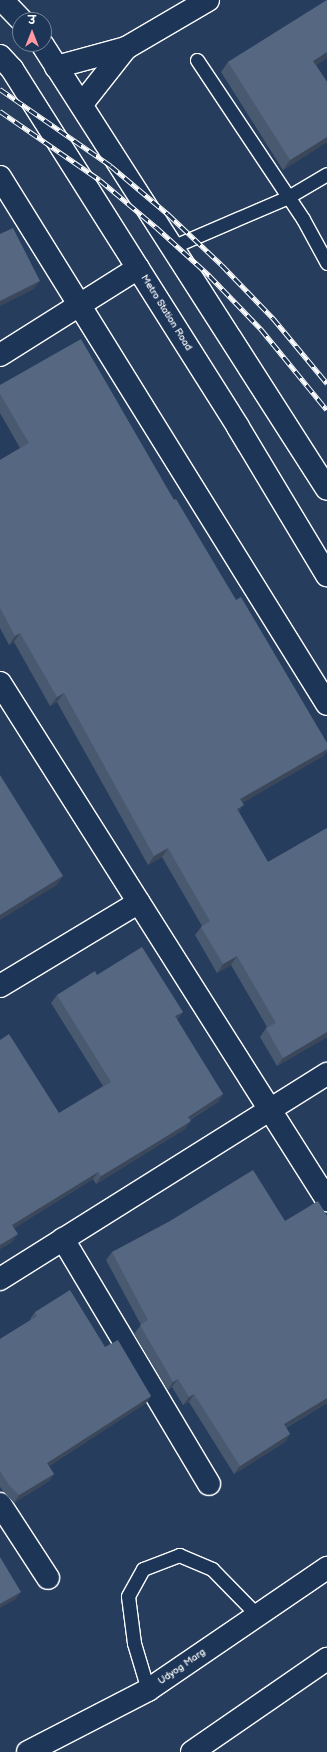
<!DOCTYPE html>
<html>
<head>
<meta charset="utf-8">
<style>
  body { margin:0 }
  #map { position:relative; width:327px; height:1752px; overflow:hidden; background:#263d5e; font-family:"Balsamiq Sans","Playpen Sans Deva",sans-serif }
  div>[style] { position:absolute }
  .roads { filter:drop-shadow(1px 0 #fff) drop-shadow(-1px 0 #fff) drop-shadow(0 1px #fff) drop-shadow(0 -1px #fff) }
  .lane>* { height:13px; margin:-6.5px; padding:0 6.5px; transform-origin:6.5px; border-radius:6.5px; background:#1d3557 }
  .street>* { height:22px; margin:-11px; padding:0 11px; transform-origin:11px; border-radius:11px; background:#1d3557 }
  .secondary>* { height:22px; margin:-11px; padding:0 11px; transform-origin:11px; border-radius:11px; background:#1d3557 }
  .rail>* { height:4.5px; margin-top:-2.25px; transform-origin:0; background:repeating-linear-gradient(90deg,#1d3557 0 9px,#fff 0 18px); box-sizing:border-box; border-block:1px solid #fff }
  .wall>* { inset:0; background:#49596f }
  .shaded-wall>* { inset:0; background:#3c485a }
  .building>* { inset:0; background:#556781 }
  span { translate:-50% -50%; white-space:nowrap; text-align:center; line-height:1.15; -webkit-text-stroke:4px #1d3557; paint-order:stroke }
  .street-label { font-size:10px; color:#fff }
  .north { position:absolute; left:12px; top:12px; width:40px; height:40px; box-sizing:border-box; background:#1d3557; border:1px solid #77869a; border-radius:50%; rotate:0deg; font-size:11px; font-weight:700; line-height:16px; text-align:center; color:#fff }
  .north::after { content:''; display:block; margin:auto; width:14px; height:18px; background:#ff9aa2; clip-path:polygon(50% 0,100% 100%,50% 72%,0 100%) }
</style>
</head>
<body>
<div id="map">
  <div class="roads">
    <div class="lane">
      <div style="left:197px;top:60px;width:191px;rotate:56.3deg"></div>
      <div style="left:303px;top:219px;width:50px;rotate:61.4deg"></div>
      <div style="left:172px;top:247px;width:126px;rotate:-23.3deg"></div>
      <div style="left:288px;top:197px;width:45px;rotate:-30.5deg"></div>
      <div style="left:148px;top:1690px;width:49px;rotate:-106.6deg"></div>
      <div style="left:134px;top:1643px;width:47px;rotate:-97.3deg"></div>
      <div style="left:128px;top:1596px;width:31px;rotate:-61deg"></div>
      <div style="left:143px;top:1569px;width:39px;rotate:-21deg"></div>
      <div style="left:179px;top:1555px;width:36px;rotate:23deg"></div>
      <div style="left:212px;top:1569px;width:64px;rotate:45.6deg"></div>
    </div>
    <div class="street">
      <div style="left:126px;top:48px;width:95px;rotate:-30.3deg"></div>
      <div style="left:56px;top:67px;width:73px;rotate:-15.2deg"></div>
      <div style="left:126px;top:48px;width:71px;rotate:128.2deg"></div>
      <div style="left:0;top:177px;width:620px;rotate:58.18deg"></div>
      <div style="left:0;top:355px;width:163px;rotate:-32.2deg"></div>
      <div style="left:0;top:683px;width:612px;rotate:57.69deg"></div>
      <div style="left:0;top:986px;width:162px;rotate:-31.1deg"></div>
      <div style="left:63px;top:1239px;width:285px;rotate:59.2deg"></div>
      <div style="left:0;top:1279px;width:386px;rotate:-32.1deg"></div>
      <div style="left:0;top:1504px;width:88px;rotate:57deg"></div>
    </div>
    <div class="secondary">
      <div style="left:2px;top:0;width:28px;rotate:46deg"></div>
      <div style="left:42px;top:44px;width:528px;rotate:57.36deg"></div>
      <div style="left:0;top:56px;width:18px;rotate:47deg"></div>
      <div style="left:12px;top:69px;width:423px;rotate:57.7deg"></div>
      <div style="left:238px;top:427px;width:173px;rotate:59deg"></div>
      <div style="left:28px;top:1752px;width:135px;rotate:-27.3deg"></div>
      <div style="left:148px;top:1690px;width:217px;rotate:-34.3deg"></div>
      <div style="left:192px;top:1752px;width:164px;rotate:-34.6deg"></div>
    </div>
  </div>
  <div class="rail">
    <div style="left:0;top:89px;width:135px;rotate:34.7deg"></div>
    <div style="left:111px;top:166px;width:75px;rotate:40.1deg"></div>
    <div style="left:168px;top:214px;width:74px;rotate:43.4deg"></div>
    <div style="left:222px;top:265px;width:74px;rotate:46.1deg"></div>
    <div style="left:273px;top:318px;width:85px;rotate:50.3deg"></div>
    <div style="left:0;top:111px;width:121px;rotate:34.6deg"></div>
    <div style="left:100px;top:180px;width:73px;rotate:40deg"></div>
    <div style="left:156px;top:227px;width:73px;rotate:42.2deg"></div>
    <div style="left:210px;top:276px;width:74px;rotate:46.1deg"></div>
    <div style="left:261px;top:329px;width:104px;rotate:50.8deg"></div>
  </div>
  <div class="wall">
    <div style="clip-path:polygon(327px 0,327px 58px,316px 65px,327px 82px,327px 142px,283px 170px,221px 72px,228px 62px)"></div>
    <div style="clip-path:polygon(0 385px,174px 500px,236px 600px,327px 743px,327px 751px,323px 756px,242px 803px,239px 812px,268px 862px,327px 828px,327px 1037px,277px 1066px,260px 1037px,266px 1028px,267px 1027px,231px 965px,217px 973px,195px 935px,202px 926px,162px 857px,148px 865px,57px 702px,50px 706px,14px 642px,9px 645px,0 628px,0 460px,20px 448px,0 413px)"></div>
    <div style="clip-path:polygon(97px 975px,183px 1012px,177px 1020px,223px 1094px,218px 1102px,190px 1120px,185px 1129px,96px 1184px,93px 1179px,14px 1228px,12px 1242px,0 1249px,59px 1113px,103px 1086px,51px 1003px,57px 995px)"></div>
    <div style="clip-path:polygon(327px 1216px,327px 1403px,286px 1428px,290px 1434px,285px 1442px,234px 1474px,189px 1402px,183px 1405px,172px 1387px,168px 1390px,134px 1334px,141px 1325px,106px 1260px,112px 1252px,285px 1221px)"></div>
    <div style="clip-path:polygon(35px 1312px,105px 1347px,151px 1396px,146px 1403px,49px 1466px,54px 1474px,49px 1481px,14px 1503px,4px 1492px,0 1487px,0 1339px,31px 1320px,30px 1319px)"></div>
  </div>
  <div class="shaded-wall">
    <div style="clip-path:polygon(327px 52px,327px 58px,307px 71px,313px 61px)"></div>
    <div style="clip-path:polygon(327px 137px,327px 142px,283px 170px,290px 160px)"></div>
    <div style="clip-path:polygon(40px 281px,34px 289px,0 306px,0 301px)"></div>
    <div style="clip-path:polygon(20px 633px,14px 642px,9px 645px,15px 636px)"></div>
    <div style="clip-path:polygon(64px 693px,57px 702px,50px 706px,57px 697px)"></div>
    <div style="clip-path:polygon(327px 749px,327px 751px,323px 756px,234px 808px,240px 799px)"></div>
    <div style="clip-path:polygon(244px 805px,237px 814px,237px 809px)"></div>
    <div style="clip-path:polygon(168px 848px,162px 857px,148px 865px,154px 856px)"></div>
    <div style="clip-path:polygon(63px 876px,57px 885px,0 920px,0 915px)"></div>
    <div style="clip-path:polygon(237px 956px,231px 965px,217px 973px,223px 964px)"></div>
    <div style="clip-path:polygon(183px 1012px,177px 1020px,175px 1016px)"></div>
    <div style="clip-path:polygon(327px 1032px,327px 1037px,277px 1066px,283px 1058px)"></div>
    <div style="clip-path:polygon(223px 1094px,218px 1102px,182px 1124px,188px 1117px)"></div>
    <div style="clip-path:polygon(191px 1121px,185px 1129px,96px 1184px,101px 1176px)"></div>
    <div style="clip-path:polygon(98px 1172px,93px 1179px,7px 1233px,12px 1225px)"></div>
    <div style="clip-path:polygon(18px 1234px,12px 1242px,0 1249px,0 1245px)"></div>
    <div style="clip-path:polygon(178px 1379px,172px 1387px,168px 1390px,173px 1382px)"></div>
    <div style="clip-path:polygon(194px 1394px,189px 1402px,183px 1405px,189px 1397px)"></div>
    <div style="clip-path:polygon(151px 1396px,146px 1403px,42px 1471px,47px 1463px)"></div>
    <div style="clip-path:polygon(327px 1398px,327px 1403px,278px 1432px,284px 1424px)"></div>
    <div style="clip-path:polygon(290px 1434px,285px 1442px,234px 1474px,240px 1466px)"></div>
    <div style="clip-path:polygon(54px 1474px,49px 1481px,14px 1503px,19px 1495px)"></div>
    <div style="clip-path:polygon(21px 1592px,16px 1599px,0 1608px,0 1604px)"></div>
  </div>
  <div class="building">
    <div style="clip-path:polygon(327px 0,327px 52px,313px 61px,327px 82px,327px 137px,290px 160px,228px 62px)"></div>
    <div style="clip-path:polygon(13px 228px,40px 281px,0 301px,0 234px)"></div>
    <div style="clip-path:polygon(81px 339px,174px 500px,176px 499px,236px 600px,241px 597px,327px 743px,327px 749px,240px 799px,244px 805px,237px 809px,268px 862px,327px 828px,327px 1032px,283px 1058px,266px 1028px,276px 1023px,237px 956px,223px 964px,201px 927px,210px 921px,168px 848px,154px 856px,64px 693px,57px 697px,20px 633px,15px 636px,0 608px,0 460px,29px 443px,0 394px,0 385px)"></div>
    <div style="clip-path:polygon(0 775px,63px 876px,0 915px)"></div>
    <div style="clip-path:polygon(142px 947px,183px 1012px,175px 1016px,223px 1094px,188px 1117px,191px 1121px,154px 1144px,101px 1176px,98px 1172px,12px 1225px,18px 1234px,0 1245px,0 1040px,9px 1034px,59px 1113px,111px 1082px,57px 995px,95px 971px,97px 975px)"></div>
    <div style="clip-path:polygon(253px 1170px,285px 1221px,318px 1201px,327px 1216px,327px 1260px,326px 1261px,327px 1262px,327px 1398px,284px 1424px,290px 1434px,240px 1466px,194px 1394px,189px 1397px,178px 1379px,173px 1382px,140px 1325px,148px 1320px,112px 1252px,170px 1221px)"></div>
    <div style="clip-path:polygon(70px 1290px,105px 1347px,118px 1340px,151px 1396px,47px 1463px,54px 1474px,19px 1495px,9px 1485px,0 1471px,0 1339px,37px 1316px,35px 1312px)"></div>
    <div style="clip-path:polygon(0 1557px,21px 1592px,0 1604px)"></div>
  </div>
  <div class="street-label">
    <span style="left:166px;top:313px;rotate:58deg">Metro Station Road</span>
    <span style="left:182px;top:1667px;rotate:-35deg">Udyog Marg</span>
  </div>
  <div class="north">उ</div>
</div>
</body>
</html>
